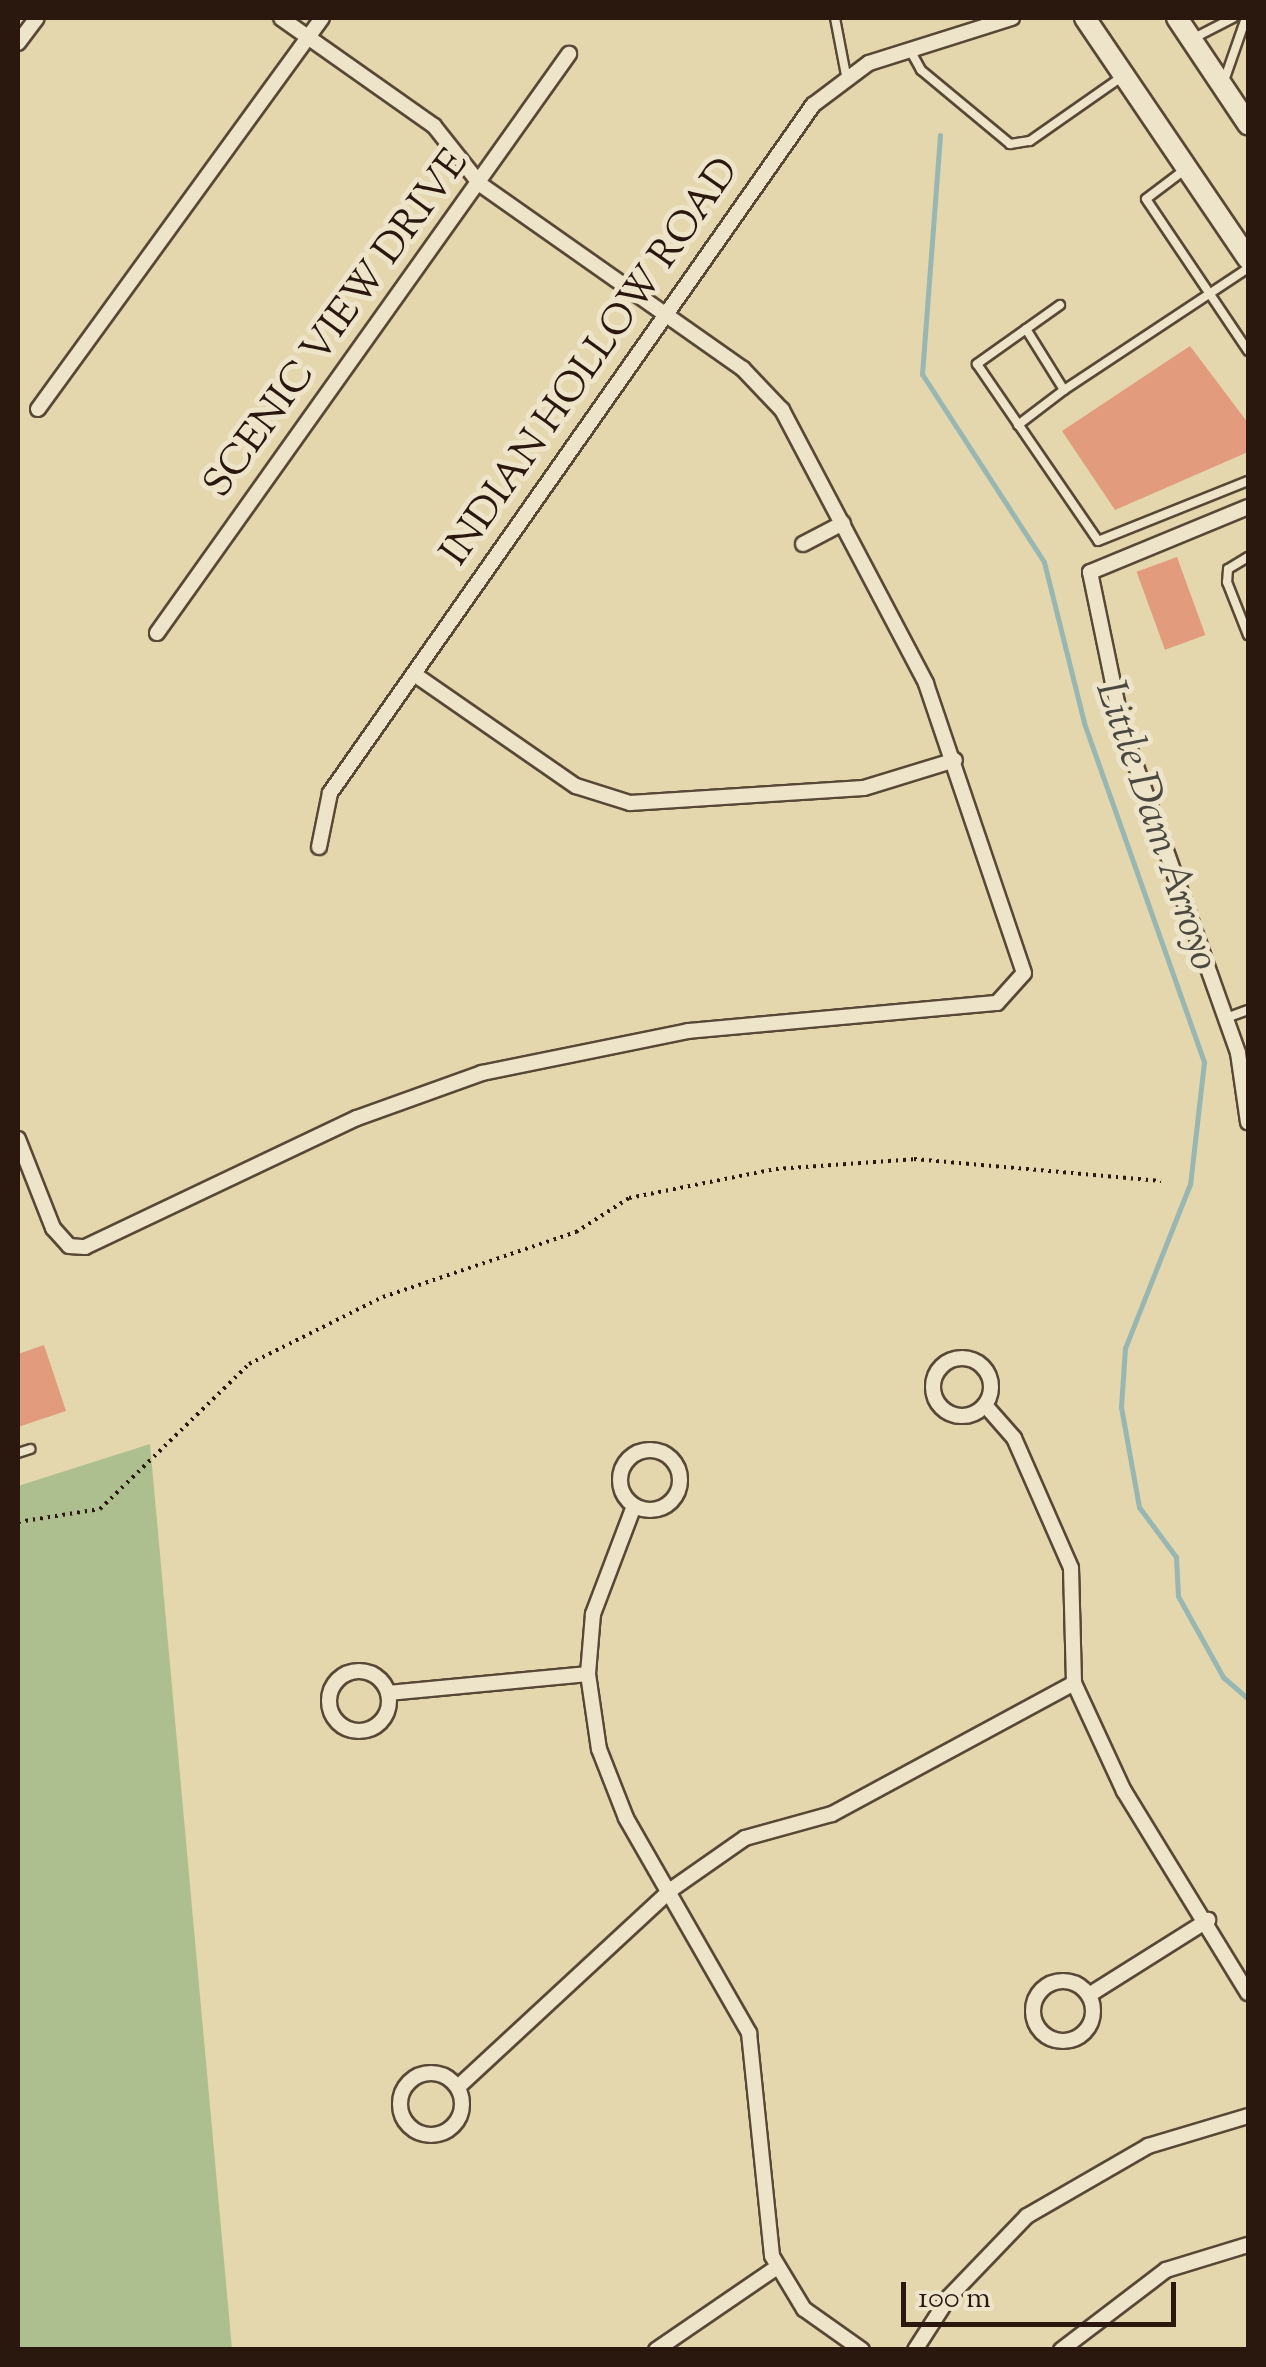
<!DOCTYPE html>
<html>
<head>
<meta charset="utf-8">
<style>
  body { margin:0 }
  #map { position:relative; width:1266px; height:2367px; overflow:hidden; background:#e4d6ad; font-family:"Sorts Mill Goudy",serif }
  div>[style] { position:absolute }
  .green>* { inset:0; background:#aebf8f }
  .stream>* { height:5px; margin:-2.5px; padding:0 2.5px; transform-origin:2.5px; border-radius:2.5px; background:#98b7b2 }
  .building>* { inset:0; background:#e39b7d; transform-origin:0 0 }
  .path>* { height:4px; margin-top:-2px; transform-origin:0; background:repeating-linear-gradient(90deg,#2a180f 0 2.5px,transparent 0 7.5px) }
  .roads { filter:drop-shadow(2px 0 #584836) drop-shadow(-2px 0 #584836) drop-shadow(0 2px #584836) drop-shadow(0 -2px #584836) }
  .service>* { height:8px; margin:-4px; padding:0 4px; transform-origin:4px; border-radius:4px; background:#ede4ca }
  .minor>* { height:14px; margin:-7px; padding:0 7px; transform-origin:7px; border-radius:7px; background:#ede4ca }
  .minor>.ring { margin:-7px; padding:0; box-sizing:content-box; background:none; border:14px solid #ede4ca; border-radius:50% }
  .secondary>* { height:20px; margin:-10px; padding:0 10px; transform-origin:10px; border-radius:10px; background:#ede4ca }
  span { translate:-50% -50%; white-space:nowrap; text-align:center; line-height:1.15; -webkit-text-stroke:10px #ede4ca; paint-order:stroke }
  .street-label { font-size:40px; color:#2a180f }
  .water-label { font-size:42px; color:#4b4840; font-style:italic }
  .frame { position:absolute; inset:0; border:20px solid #2a180f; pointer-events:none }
  .scale { position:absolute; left:901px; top:2282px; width:275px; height:45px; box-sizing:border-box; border:5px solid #2a180f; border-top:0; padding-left:12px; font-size:30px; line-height:35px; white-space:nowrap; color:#2a180f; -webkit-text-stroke:8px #ede4ca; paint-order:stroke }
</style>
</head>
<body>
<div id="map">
  <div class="green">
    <div style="clip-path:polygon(150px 1444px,232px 2349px,18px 2349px,18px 1486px)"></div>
  </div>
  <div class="stream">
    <div style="left:940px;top:135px;width:240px;rotate:94.3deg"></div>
    <div style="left:922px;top:374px;width:224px;rotate:57deg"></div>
    <div style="left:1044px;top:562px;width:166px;rotate:76deg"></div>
    <div style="left:1084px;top:723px;width:360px;rotate:70.5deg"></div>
    <div style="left:1204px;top:1062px;width:123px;rotate:96.5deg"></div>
    <div style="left:1190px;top:1184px;width:176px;rotate:111.6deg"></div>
    <div style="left:1125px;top:1348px;width:59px;rotate:93.9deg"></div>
    <div style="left:1121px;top:1407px;width:102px;rotate:79.8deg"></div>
    <div style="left:1139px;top:1507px;width:62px;rotate:53.5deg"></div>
    <div style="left:1176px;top:1557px;width:39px;rotate:87deg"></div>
    <div style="left:1178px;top:1596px;width:93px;rotate:60.9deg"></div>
    <div style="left:1223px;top:1677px;width:33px;rotate:41deg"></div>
    <div style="left:1248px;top:1789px;width:13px;rotate:90deg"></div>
  </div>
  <div class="building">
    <div style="clip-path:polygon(1190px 346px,1248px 423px,1248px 452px,1115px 510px,1062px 431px)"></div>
    <div style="left:1177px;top:557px;width:83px;height:43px;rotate:70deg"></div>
    <div style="clip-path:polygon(44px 1345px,66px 1411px,18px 1427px,18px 1354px)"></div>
  </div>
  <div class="path">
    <div style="left:18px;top:1522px;width:83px;rotate:-9deg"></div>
    <div style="left:100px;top:1509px;width:208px;rotate:-44.2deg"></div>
    <div style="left:249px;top:1364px;width:150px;rotate:-26.6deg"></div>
    <div style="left:383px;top:1297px;width:204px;rotate:-18.6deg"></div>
    <div style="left:576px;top:1232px;width:63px;rotate:-32.7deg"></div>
    <div style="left:629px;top:1198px;width:150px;rotate:-11.2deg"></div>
    <div style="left:776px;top:1169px;width:138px;rotate:-4.1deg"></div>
    <div style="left:914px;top:1159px;width:248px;rotate:5.1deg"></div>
  </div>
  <div class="roads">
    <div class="service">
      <div style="left:835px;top:18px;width:58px;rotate:79.1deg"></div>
      <div style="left:1192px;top:39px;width:46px;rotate:-27.1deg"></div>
      <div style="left:910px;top:50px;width:23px;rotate:61deg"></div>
      <div style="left:921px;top:70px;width:116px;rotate:39.7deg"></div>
      <div style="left:1010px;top:144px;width:20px;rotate:-9deg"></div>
      <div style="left:1030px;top:141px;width:110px;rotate:-35deg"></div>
      <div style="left:1224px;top:81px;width:67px;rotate:-70.8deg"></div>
      <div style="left:1183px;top:171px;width:46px;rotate:142.9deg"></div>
      <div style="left:1146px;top:199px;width:183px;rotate:56.1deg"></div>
      <div style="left:1060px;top:305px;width:102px;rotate:144.6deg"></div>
      <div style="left:977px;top:364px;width:214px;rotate:55.6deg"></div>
      <div style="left:1098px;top:541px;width:162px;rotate:-21.8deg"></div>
      <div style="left:1064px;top:390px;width:221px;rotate:-33.5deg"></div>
      <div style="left:1018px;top:425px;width:58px;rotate:-37.3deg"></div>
      <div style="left:1064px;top:390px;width:72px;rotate:-121.9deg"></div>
      <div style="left:1248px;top:557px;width:23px;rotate:149deg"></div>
      <div style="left:1228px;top:569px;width:13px;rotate:94deg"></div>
      <div style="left:1227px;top:582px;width:57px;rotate:68.4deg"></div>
      <div style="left:1226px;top:1018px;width:23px;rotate:-20deg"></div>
      <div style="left:18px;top:1453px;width:13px;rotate:-18deg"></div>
    </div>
    <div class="minor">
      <div style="left:18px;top:43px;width:31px;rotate:-53deg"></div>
      <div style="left:38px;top:409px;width:483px;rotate:-54deg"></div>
      <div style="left:1248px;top:507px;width:171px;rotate:157.6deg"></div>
      <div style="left:1090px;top:572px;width:158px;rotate:78.3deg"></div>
      <div style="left:1122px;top:727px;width:346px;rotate:70.4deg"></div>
      <div style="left:1238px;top:1053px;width:70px;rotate:81.8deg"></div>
      <div style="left:803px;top:544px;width:45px;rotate:-27.7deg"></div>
      <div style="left:157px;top:633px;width:711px;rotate:-54.57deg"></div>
      <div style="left:414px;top:674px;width:197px;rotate:34.7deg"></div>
      <div style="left:576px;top:786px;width:57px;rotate:17.5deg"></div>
      <div style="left:630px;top:803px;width:234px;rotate:-3.7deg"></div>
      <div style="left:864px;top:788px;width:95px;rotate:-17.1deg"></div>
      <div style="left:319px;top:847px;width:55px;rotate:-78.5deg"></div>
      <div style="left:330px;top:793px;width:841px;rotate:-54.93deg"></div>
      <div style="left:813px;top:105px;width:70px;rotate:-36.9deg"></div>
      <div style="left:869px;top:63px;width:150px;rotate:-17.5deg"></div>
      <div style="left:18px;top:1139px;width:96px;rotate:68.5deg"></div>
      <div style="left:53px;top:1228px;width:24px;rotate:48deg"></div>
      <div style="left:69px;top:1246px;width:16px;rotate:4deg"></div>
      <div style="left:85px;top:1247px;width:301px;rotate:-25.4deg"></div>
      <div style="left:357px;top:1118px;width:133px;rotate:-19.8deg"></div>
      <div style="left:482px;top:1073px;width:210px;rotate:-11.5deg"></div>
      <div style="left:688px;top:1031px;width:310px;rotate:-5.2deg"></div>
      <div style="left:997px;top:1003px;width:40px;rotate:-48deg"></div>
      <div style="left:1024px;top:973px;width:306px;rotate:-108.7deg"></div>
      <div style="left:926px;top:683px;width:309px;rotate:-117.8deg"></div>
      <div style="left:782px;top:410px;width:57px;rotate:-133.6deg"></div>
      <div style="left:743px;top:369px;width:322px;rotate:-144.9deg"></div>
      <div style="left:480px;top:184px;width:74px;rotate:-128.4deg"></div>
      <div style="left:434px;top:126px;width:187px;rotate:-144.8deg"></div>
      <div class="ring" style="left:933px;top:1358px;width:44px;height:44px"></div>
      <div style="left:985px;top:1405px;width:44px;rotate:48.7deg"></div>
      <div style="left:1014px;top:1438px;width:142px;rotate:66.3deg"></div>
      <div style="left:1071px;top:1568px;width:115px;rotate:88.5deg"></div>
      <div style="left:1074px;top:1683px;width:119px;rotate:65.2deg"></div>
      <div style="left:1124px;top:1791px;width:237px;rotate:58.5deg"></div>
      <div class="ring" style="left:620px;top:1450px;width:46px;height:46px"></div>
      <div style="left:634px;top:1506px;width:116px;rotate:110.8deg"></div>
      <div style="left:593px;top:1614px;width:60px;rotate:94.8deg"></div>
      <div style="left:588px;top:1674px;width:76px;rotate:81.7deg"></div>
      <div style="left:599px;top:1749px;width:74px;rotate:68.6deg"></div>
      <div style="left:626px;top:1818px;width:248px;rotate:60.2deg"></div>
      <div style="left:749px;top:2033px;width:224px;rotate:84.1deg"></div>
      <div style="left:772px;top:2256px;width:62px;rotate:58.9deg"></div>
      <div style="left:804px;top:2309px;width:71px;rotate:35.3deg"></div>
      <div class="ring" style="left:329px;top:1671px;width:46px;height:46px"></div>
      <div style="left:388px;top:1693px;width:201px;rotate:-5.4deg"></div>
      <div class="ring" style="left:1033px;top:1981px;width:46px;height:46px"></div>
      <div style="left:1089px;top:1995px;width:141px;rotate:-32.2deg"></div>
      <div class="ring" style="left:400px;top:2073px;width:48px;height:48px"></div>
      <div style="left:458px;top:2087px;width:292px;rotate:-42.8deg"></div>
      <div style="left:672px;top:1889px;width:89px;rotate:-34.9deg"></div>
      <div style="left:745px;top:1838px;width:90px;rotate:-15.4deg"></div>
      <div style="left:832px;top:1814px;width:275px;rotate:-28.4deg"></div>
      <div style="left:656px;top:2350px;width:147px;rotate:-34.4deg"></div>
      <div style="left:915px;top:2350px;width:63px;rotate:-57.3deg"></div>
      <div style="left:949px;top:2297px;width:112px;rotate:-46.1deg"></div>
      <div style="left:1027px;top:2216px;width:140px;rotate:-30deg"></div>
      <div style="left:1148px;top:2146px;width:104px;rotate:-16.7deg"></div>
      <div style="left:1061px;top:2350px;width:132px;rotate:-37.3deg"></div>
      <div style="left:1166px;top:2270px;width:86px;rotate:-17deg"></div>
    </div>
    <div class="secondary">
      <div style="left:1085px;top:18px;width:291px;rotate:55.9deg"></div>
      <div style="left:1177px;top:18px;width:128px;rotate:56.2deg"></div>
    </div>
  </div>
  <div class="street-label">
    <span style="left:338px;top:325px;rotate:-54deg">SCENIC VIEW DRIVE</span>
    <span style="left:592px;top:363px;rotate:-55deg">INDIAN HOLLOW ROAD</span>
  </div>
  <div class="water-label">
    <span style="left:1155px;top:826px;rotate:71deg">Little Dam Arroyo</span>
  </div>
  <div class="frame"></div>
  <div class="scale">100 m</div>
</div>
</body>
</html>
